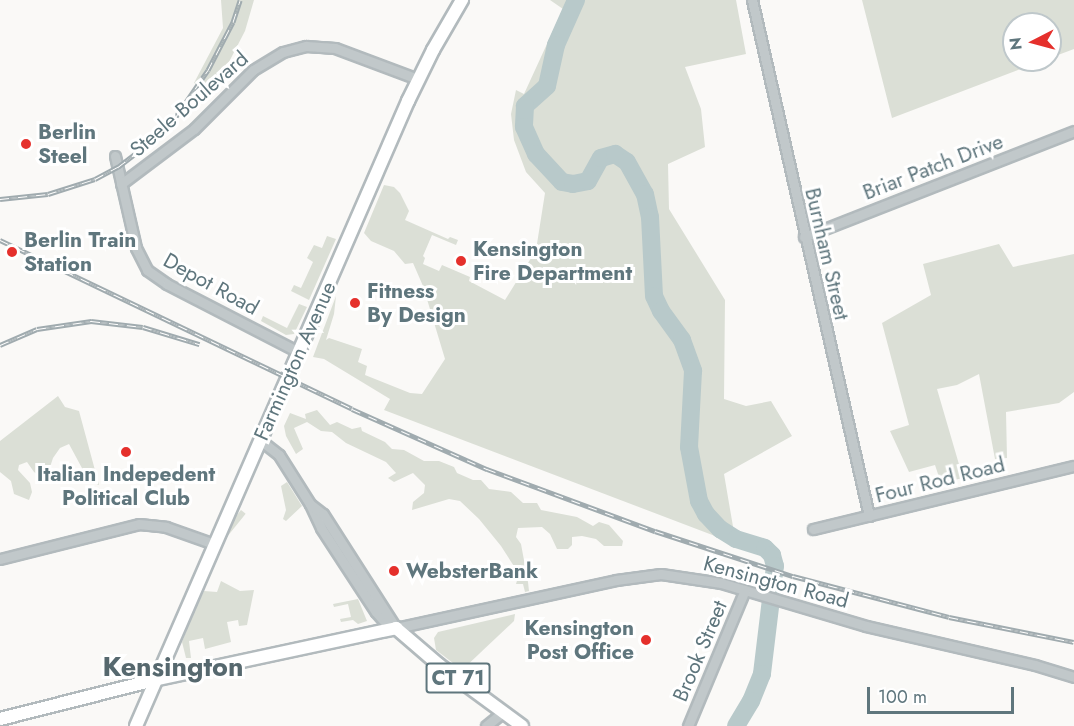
<!DOCTYPE html>
<html>
<head>
<meta charset="utf-8">
<style>
  body { margin:0 }
  #map { position:relative; width:1074px; height:726px; overflow:hidden; background:#faf9f7; font-family:Jost,sans-serif }
  div>[style] { position:absolute }
  .green>* { inset:0; background:#dbdfd6; transform-origin:0 0 }
  .river>* { height:18px; margin:-9px; padding:0 9px; transform-origin:9px; border-radius:9px; background:#b8c9ca }
  .roads { filter:drop-shadow(2px 0 #b2babd) drop-shadow(-2px 0 #b2babd) drop-shadow(0 2px #b2babd) drop-shadow(0 -2px #b2babd) }
  .minor>* { height:9px; margin:-4.5px; padding:0 4.5px; transform-origin:4.5px; border-radius:4.5px; background:#c1c8ca }
  .major>* { height:12px; margin:-6px; padding:0 6px; transform-origin:6px; border-radius:6px; background:#fff }
  .rail>* { height:5px; margin-top:-2.5px; transform-origin:0; background:repeating-linear-gradient(90deg,#fff 0 9px,#a0abaf 0 18px); box-sizing:border-box; border-block:2px solid #a0abaf }
  .dots>* { width:16px; height:16px; translate:-50% -50%; box-sizing:border-box; border:3px solid #fff; border-radius:50% }
  span { translate:-50% -50%; white-space:nowrap; text-align:center; line-height:1.15; -webkit-text-stroke:6px #fff; paint-order:stroke }
  .shield-label span { padding:2px 4px; background:#fff; border:2px solid; border-radius:4px; -webkit-text-stroke-width:0 }
  .shield-label { font-size:20px; color:#5f767d; font-weight:700 }
  .street-label { font-size:21px; color:#5f767d }
  .poi-label { font-size:21px; color:#5f767d; font-weight:700 }
  .left { translate:0 -50%; text-align:left }
  .right { translate:-100% -50%; text-align:right }
  .district-label { font-size:27px; color:#56686e; font-weight:700 }
  .north { position:absolute; left:1002px; top:12px; width:60px; height:60px; box-sizing:border-box; background:#fff; border:2px solid #bfc8cb; border-radius:50%; rotate:264deg; font-size:16px; font-weight:700; line-height:24px; text-align:center; color:#5f767d }
  .north::after { content:''; display:block; margin:auto; width:21px; height:27px; background:#e5302c; clip-path:polygon(50% 0,100% 100%,50% 72%,0 100%) }
  .scale { position:absolute; left:867px; top:687px; width:147px; height:27px; box-sizing:border-box; border:3px solid #5f767d; border-top:0; padding-left:8px; font-size:18px; line-height:21px; white-space:nowrap; color:#5f767d; -webkit-text-stroke:4px #fff; paint-order:stroke }
</style>
</head>
<body>
<div id="map">
  <div class="green">
    <div style="clip-path:polygon(221px 0,254px 0,245px 31px,215px 89px,194px 83px,223px 28px)"></div>
    <div style="clip-path:polygon(550px 0,736px 0,746px 54px,685px 67px,701px 109px,705px 147px,668px 164px,669px 209px,725px 300px,724px 399px,746px 406px,771px 401px,792px 436px,724px 474px,736px 544px,384px 410px,390px 399px,324px 359px,313px 357px,336px 296px,334px 314px,326px 340px,329px 338px,362px 349px,358px 362px,367px 366px,365px 375px,410px 393px,422px 394px,445px 359px,423px 286px,413px 263px,405px 264px,394px 251px,371px 241px,364px 233px,384px 185px,394px 187px,400px 193px,409px 211px,405px 220px,448px 239px,450px 237px,458px 240px,456px 245px,432px 235px,423px 256px,425px 258px,423px 264px,439px 271px,442px 265px,470px 277px,469px 281px,505px 300px,536px 250px,545px 193px,526px 172px,514px 140px,511px 114px,516px 90px,524px 94px,563px 9px)"></div>
    <div style="clip-path:polygon(862px 0,1074px 0,1074px 49px,1050px 58px,1050px 24px,1014px 24px,1014px 60px,1044px 60px,892px 118px)"></div>
    <div style="clip-path:polygon(327px 236px,336px 239px,309px 300px,291px 291px,294px 285px,301px 288px,313px 262px,307px 258px,314px 245px,322px 248px)"></div>
    <div style="clip-path:polygon(999px 244px,1013px 267px,1074px 254px,1074px 392px,1059px 403px,1006px 412px,1007px 458px,995px 459px,979px 374px,957px 385px,937px 389px,963px 478px,941px 483px,935px 465px,909px 472px,890px 431px,909px 425px,882px 323px,931px 295px,923px 264px)"></div>
    <div style="clip-path:polygon(299px 304px,307px 307px,294px 334px,286px 335px,261px 321px,263px 316px,287px 328px)"></div>
    <div style="clip-path:polygon(58px 396px,65px 407px,79px 411px,99px 485px,77px 476px,83px 470px,69px 444px,60px 448px,53px 458px,47px 476px,41px 477px,34px 472px,27px 462px,19px 465px,18px 470px,30px 483px,32px 492px,29px 500px,14px 494px,11px 481px,0 472px,0 441px)"></div>
    <div style="clip-path:polygon(317px 410px,330px 425px,337px 422px,352px 429px,361px 427px,362px 431px,385px 442px,392px 449px,404px 450px,424px 461px,439px 461px,454px 467px,457px 473px,473px 480px,481px 480px,489px 489px,511px 492px,523px 503px,537px 503px,541px 510px,577px 517px,593px 526px,599px 522px,609px 525px,623px 541px,622px 546px,604px 546px,596px 539px,582px 536px,572px 537px,572px 545px,568px 549px,557px 549px,550px 534px,542px 527px,518px 528px,516px 537px,521px 544px,528px 582px,529px 591px,525px 592px,523px 584px,516px 584px,519px 574px,501px 546px,479px 519px,460px 501px,449px 499px,412px 510px,413px 502px,424px 493px,425px 485px,413px 473px,394px 482px,388px 478px,396px 473px,386px 462px,346px 443px,332px 432px,321px 431px,307px 422px,294px 428px,303px 449px,296px 454px,286px 436px,284px 426px,290px 413px,306px 419px,305px 414px)"></div>
    <div style="clip-path:polygon(287px 482px,302px 506px,286px 521px,283px 519px,286px 510px,281px 486px)"></div>
    <div style="left:241px;top:510px;width:6px;height:60px;rotate:39deg"></div>
    <div style="clip-path:polygon(221px 581px,240px 591px,254px 590px,247px 625px,239px 626px,238px 620px,227px 622px,231px 642px,205px 649px,203px 638px,189px 641px,191px 658px,186px 658px,182px 642px,194px 611px,204px 591px,217px 592px)"></div>
    <div style="clip-path:polygon(358px 599px,367px 621px,358px 624px,353px 620px,341px 622px,340px 619px,351px 617px,348px 604px,334px 607px,333px 604px)"></div>
    <div style="clip-path:polygon(515px 614px,514px 621px,462px 670px,436px 650px,434px 638px,438px 632px)"></div>
  </div>
  <div class="river">
    <div style="left:576px;top:0;width:49px;rotate:114deg"></div>
    <div style="left:556px;top:45px;width:42px;rotate:102.4deg"></div>
    <div style="left:547px;top:86px;width:30px;rotate:138deg"></div>
    <div style="left:525px;top:106px;width:21px;rotate:93deg"></div>
    <div style="left:524px;top:127px;width:30px;rotate:66deg"></div>
    <div style="left:536px;top:154px;width:38px;rotate:47deg"></div>
    <div style="left:562px;top:182px;width:11px;rotate:10deg"></div>
    <div style="left:573px;top:184px;width:15px;rotate:-11deg"></div>
    <div style="left:588px;top:181px;width:26px;rotate:-61deg"></div>
    <div style="left:601px;top:158px;width:15px;rotate:-16deg"></div>
    <div style="left:615px;top:154px;width:14px;rotate:34deg"></div>
    <div style="left:627px;top:162px;width:37px;rotate:61deg"></div>
    <div style="left:645px;top:194px;width:24px;rotate:78deg"></div>
    <div style="left:650px;top:217px;width:79px;rotate:87.1deg"></div>
    <div style="left:654px;top:296px;width:17px;rotate:65deg"></div>
    <div style="left:661px;top:311px;width:36px;rotate:54deg"></div>
    <div style="left:682px;top:340px;width:33px;rotate:70deg"></div>
    <div style="left:693px;top:371px;width:76px;rotate:93deg"></div>
    <div style="left:689px;top:447px;width:55px;rotate:79.5deg"></div>
    <div style="left:699px;top:501px;width:15px;rotate:62deg"></div>
    <div style="left:706px;top:514px;width:21px;rotate:47deg"></div>
    <div style="left:720px;top:529px;width:19px;rotate:32deg"></div>
    <div style="left:736px;top:539px;width:30px;rotate:17deg"></div>
    <div style="left:765px;top:548px;width:10px;rotate:45deg"></div>
    <div style="left:772px;top:555px;width:11px;rotate:75deg"></div>
    <div style="left:775px;top:566px;width:109px;rotate:96.9deg"></div>
    <div style="left:762px;top:674px;width:29px;rotate:112deg"></div>
    <div style="left:751px;top:701px;width:29px;rotate:121deg"></div>
  </div>
  <div class="roads">
    <div class="minor">
      <div style="left:752px;top:0;width:529px;rotate:77.22deg"></div>
      <div style="left:115px;top:156px;width:94px;rotate:77.1deg"></div>
      <div style="left:136px;top:248px;width:25px;rotate:63deg"></div>
      <div style="left:147px;top:270px;width:24px;rotate:35deg"></div>
      <div style="left:167px;top:284px;width:148px;rotate:27.3deg"></div>
      <div style="left:121px;top:184px;width:91px;rotate:-37deg"></div>
      <div style="left:194px;top:129px;width:83px;rotate:-45deg"></div>
      <div style="left:253px;top:70px;width:35px;rotate:-31deg"></div>
      <div style="left:283px;top:52px;width:24px;rotate:-15deg"></div>
      <div style="left:306px;top:46px;width:29px;rotate:4deg"></div>
      <div style="left:335px;top:48px;width:89px;rotate:20.5deg"></div>
      <div style="left:804px;top:237px;width:290px;rotate:-21.4deg"></div>
      <div style="left:260px;top:440px;width:24px;rotate:38deg"></div>
      <div style="left:279px;top:455px;width:58px;rotate:57.7deg"></div>
      <div style="left:310px;top:504px;width:26px;rotate:65deg"></div>
      <div style="left:321px;top:528px;width:100px;rotate:56.8deg"></div>
      <div style="left:376px;top:612px;width:13px;rotate:48deg"></div>
      <div style="left:385px;top:622px;width:13px;rotate:29deg"></div>
      <div style="left:310px;top:504px;width:16px;rotate:38deg"></div>
      <div style="left:323px;top:514px;width:135px;rotate:57.4deg"></div>
      <div style="left:813px;top:529px;width:268px;rotate:-13.6deg"></div>
      <div style="left:0;top:559px;width:143px;rotate:-14.1deg"></div>
      <div style="left:139px;top:524px;width:27px;rotate:6deg"></div>
      <div style="left:166px;top:527px;width:51px;rotate:19.5deg"></div>
      <div style="left:396px;top:628px;width:225px;rotate:-12.3deg"></div>
      <div style="left:616px;top:580px;width:45px;rotate:-7.6deg"></div>
      <div style="left:661px;top:574px;width:61px;rotate:8.5deg"></div>
      <div style="left:721px;top:583px;width:151px;rotate:16.5deg"></div>
      <div style="left:866px;top:626px;width:173px;rotate:13deg"></div>
      <div style="left:1035px;top:665px;width:41px;rotate:17.1deg"></div>
      <div style="left:486px;top:726px;width:22px;rotate:-39deg"></div>
      <div style="left:688px;top:726px;width:147px;rotate:-67.3deg"></div>
    </div>
    <div class="major">
      <div style="left:0;top:719px;width:159px;rotate:-14.2deg"></div>
      <div style="left:154px;top:680px;width:248px;rotate:-12.1deg"></div>
      <div style="left:396px;top:628px;width:57px;rotate:40.7deg"></div>
      <div style="left:439px;top:665px;width:103px;rotate:36.3deg"></div>
      <div style="left:136px;top:726px;width:682px;rotate:-66.48deg"></div>
      <div style="left:408px;top:101px;width:57px;rotate:-63.9deg"></div>
      <div style="left:433px;top:50px;width:58px;rotate:-59.9deg"></div>
    </div>
  </div>
  <div class="rail">
    <div style="left:0;top:199px;width:48px;rotate:-5.9deg"></div>
    <div style="left:48px;top:194px;width:49px;rotate:-17.7deg"></div>
    <div style="left:95px;top:179px;width:26px;rotate:-28deg"></div>
    <div style="left:118px;top:167px;width:49px;rotate:-37.6deg"></div>
    <div style="left:157px;top:137px;width:26px;rotate:-47deg"></div>
    <div style="left:175px;top:118px;width:58px;rotate:-55.5deg"></div>
    <div style="left:208px;top:70px;width:54px;rotate:-62.5deg"></div>
    <div style="left:233px;top:22px;width:23px;rotate:-72deg"></div>
    <div style="left:0;top:240px;width:390px;rotate:25.6deg"></div>
    <div style="left:352px;top:409px;width:148px;rotate:24deg"></div>
    <div style="left:487px;top:469px;width:179px;rotate:20.3deg"></div>
    <div style="left:655px;top:531px;width:145px;rotate:18.1deg"></div>
    <div style="left:793px;top:576px;width:161px;rotate:14.7deg"></div>
    <div style="left:949px;top:617px;width:127px;rotate:11.3deg"></div>
    <div style="left:0;top:345px;width:40px;rotate:-23.4deg"></div>
    <div style="left:37px;top:329px;width:55px;rotate:-8.4deg"></div>
    <div style="left:91px;top:321px;width:52px;rotate:6.6deg"></div>
    <div style="left:143px;top:327px;width:59px;rotate:16.9deg"></div>
  </div>
  <div class="dots">
    <div style="left:26px;top:144px;background:#e5302c"></div>
    <div style="left:12px;top:252px;background:#e5302c"></div>
    <div style="left:461px;top:261px;background:#e5302c"></div>
    <div style="left:355px;top:303px;background:#e5302c"></div>
    <div style="left:126px;top:452px;background:#e5302c"></div>
    <div style="left:394px;top:571px;background:#e5302c"></div>
    <div style="left:646px;top:640px;background:#e5302c"></div>
  </div>
  <div class="shield-label">
    <span style="left:458px;top:678px">CT 71</span>
  </div>
  <div class="street-label">
    <span style="left:189px;top:104px;rotate:-41deg">Steele Boulevard</span>
    <span style="left:933px;top:167px;rotate:-21deg">Briar Patch Drive</span>
    <span style="left:827px;top:254px;rotate:77deg">Burnham Street</span>
    <span style="left:211px;top:284px;rotate:29deg">Depot Road</span>
    <span style="left:295px;top:361px;rotate:-66deg">Farmington Avenue</span>
    <span style="left:940px;top:480px;rotate:-14deg">Four Rod Road</span>
    <span style="left:776px;top:582px;rotate:15deg">Kensington Road</span>
    <span style="left:700px;top:651px;rotate:-67deg">Brook Street</span>
  </div>
  <div class="poi-label">
    <span class="left" style="left:38px;top:144px">Berlin<br>Steel</span>
    <span class="left" style="left:24px;top:252px">Berlin Train<br>Station</span>
    <span class="left" style="left:473px;top:261px">Kensington<br>Fire Department</span>
    <span class="left" style="left:367px;top:303px">Fitness<br>By Design</span>
    <span style="left:126px;top:486px">Italian Indepedent<br>Political Club</span>
    <span class="left" style="left:406px;top:571px">WebsterBank</span>
    <span class="right" style="left:634px;top:640px">Kensington<br>Post Office</span>
  </div>
  <div class="district-label">
    <span style="left:173px;top:667px">Kensington</span>
  </div>
  <div class="north">N</div>
  <div class="scale">100 m</div>
</div>
</body>
</html>
